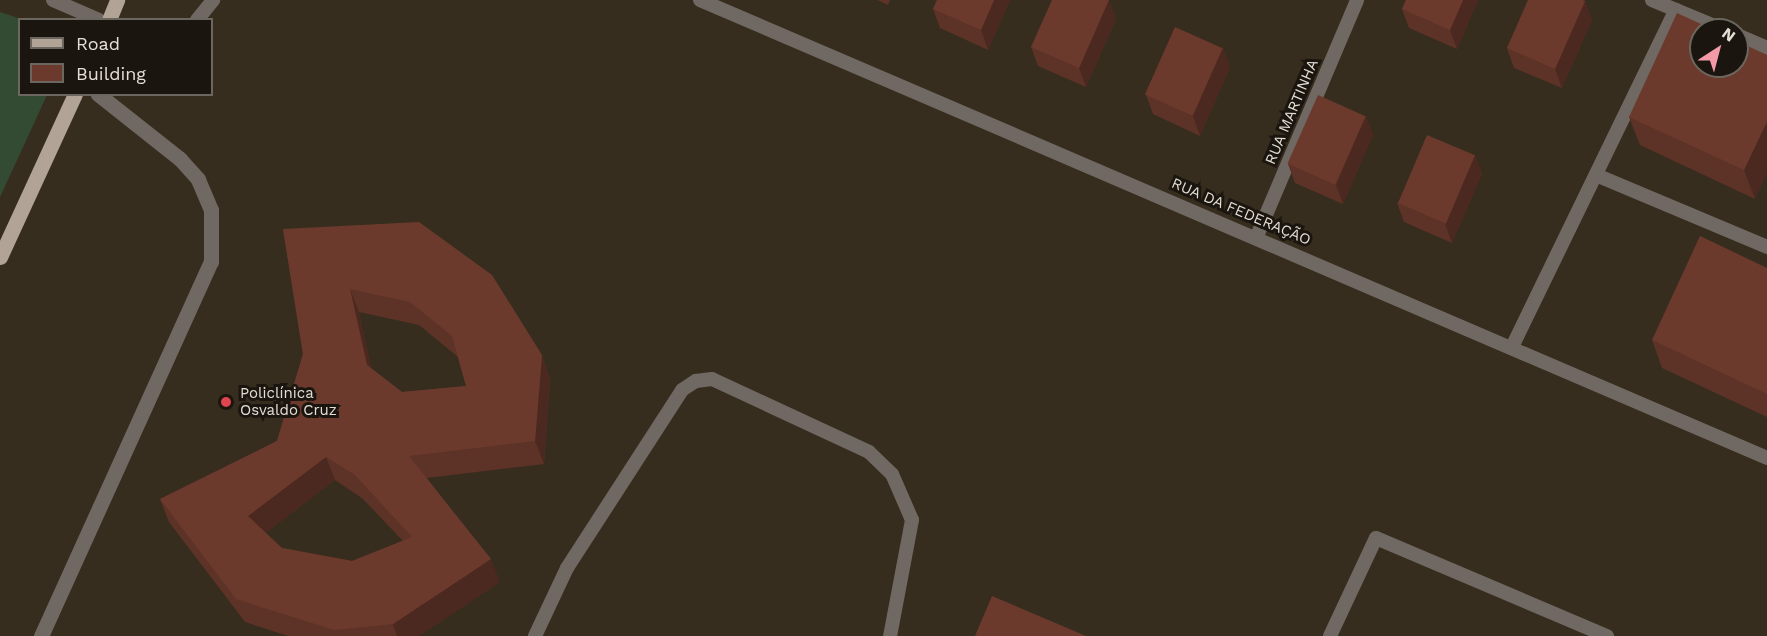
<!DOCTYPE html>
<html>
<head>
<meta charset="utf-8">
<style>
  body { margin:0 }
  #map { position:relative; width:1767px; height:636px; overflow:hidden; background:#372d1e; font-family:"Work Sans",sans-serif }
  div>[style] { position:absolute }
  .green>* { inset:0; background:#334b33 }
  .lane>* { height:14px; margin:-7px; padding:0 7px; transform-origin:7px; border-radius:7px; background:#706963 }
  .street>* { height:15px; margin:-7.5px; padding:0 7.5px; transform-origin:7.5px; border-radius:7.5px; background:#706963 }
  .primary>* { height:15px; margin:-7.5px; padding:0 7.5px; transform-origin:7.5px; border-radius:7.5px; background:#b1a396 }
  .wall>* { inset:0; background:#5d3227 }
  .shaded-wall>* { inset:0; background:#4c2920 }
  .building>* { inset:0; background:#6c3a2d; transform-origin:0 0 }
  .dots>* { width:16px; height:16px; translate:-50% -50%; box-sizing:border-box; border:3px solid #1a160f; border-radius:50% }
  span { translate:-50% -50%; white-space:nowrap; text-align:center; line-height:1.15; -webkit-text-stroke:6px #1a160f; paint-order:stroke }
  .street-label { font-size:15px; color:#e5ded5 }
  .poi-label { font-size:15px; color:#e5ded5 }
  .left { translate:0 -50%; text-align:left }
  .legend { position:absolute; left:18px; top:18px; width:195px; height:78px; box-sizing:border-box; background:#1a160f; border:2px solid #6b665e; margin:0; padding:8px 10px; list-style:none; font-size:18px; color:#e5ded5 }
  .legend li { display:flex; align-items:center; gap:12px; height:30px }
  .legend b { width:30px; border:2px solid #6b665e }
  .north { position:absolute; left:1689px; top:18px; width:60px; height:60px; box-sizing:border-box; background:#1a160f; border:2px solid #6b665e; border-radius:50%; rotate:36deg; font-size:16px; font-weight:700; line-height:24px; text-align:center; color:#e5ded5 }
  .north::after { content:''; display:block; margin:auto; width:21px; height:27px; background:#f39aa9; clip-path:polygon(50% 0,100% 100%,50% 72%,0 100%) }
</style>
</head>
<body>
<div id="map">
  <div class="green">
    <div style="clip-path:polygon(0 12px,21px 19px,20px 94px,47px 95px,0 197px)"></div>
  </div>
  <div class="lane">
    <div style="left:53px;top:0;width:50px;rotate:23.5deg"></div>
    <div style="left:700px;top:0;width:1161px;rotate:23.23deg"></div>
    <div style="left:1652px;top:0;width:78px;rotate:22.6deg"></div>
    <div style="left:197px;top:20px;width:26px;rotate:-51deg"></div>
    <div style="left:1737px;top:35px;width:33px;rotate:23deg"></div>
    <div style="left:1596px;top:175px;width:186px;rotate:22.8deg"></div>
    <div style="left:1257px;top:236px;width:256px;rotate:-67deg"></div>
    <div style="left:1512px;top:347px;width:375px;rotate:-64.1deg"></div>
    <div style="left:535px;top:636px;width:75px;rotate:-64.8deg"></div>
    <div style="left:567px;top:568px;width:212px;rotate:-57.1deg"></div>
    <div style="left:682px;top:390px;width:17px;rotate:-33deg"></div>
    <div style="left:696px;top:381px;width:16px;rotate:-7deg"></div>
    <div style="left:712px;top:379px;width:173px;rotate:24.9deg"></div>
    <div style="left:869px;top:452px;width:32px;rotate:44deg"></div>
    <div style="left:892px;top:474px;width:50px;rotate:66.5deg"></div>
    <div style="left:912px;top:520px;width:118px;rotate:100.7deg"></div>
    <div style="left:1330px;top:636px;width:108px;rotate:-64.9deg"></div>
    <div style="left:1376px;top:538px;width:251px;rotate:23deg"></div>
  </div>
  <div class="street">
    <div style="left:41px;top:636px;width:411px;rotate:-65.6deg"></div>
    <div style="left:211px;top:262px;width:52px;rotate:-90deg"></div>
    <div style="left:211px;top:210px;width:34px;rotate:-113deg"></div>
    <div style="left:198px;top:179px;width:27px;rotate:-132deg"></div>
    <div style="left:180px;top:159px;width:105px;rotate:-141.6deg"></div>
  </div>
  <div class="primary">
    <div style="left:109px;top:20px;width:22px;rotate:-68deg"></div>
    <div style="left:0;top:257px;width:179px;rotate:-65.3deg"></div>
  </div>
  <div class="wall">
    <div style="clip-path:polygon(877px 0,890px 0,888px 5px)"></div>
    <div style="clip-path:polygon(937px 0,1010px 0,988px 50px,940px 28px,933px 9px)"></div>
    <div style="clip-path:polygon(1406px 0,1478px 0,1457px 49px,1409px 28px,1402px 9px)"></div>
    <div style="clip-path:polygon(1585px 1px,1592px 20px,1562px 88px,1514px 68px,1507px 48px)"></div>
    <div style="clip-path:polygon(1116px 19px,1086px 87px,1038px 66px,1031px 47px)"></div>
    <div style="clip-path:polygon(1223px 48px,1230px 67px,1200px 136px,1153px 114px,1146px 95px)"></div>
    <div style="clip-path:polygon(1737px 66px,1755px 199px,1640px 145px,1629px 117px)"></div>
    <div style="clip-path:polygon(1366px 116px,1373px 135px,1343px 204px,1295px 183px,1288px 164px)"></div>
    <div style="clip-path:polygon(1475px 155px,1482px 174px,1452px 243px,1404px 222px,1397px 203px)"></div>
    <div style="clip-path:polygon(evenodd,283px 229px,542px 355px,550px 379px,544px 464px,427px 478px,500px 582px,419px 636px,288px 636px,245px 622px,169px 522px,160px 499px,277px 441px,303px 354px,283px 229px,359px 312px,419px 325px,458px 357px,466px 386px,402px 392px,371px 368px,359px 312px,283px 229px,335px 480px,363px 499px,403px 541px,352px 561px,282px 548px,265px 533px,335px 480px)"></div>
    <div style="clip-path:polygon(1767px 268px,1767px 417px,1662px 368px,1652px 340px)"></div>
  </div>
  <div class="shaded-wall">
    <div style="clip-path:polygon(994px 0,1010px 0,988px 50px,981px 30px)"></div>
    <div style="clip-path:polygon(1109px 0,1116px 19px,1086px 87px,1079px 68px)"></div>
    <div style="clip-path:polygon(1463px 0,1478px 0,1457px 49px,1450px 30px)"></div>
    <div style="clip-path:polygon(1585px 1px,1592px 20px,1562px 88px,1555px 69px)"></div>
    <div style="clip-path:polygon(1223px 48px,1230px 67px,1200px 136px,1193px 116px)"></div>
    <div style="clip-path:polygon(1366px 116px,1373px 135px,1343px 204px,1336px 185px)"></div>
    <div style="clip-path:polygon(1767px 122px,1767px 173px,1755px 199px,1744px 170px)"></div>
    <div style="clip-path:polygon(1475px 155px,1482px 174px,1452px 243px,1445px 224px)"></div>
    <div style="clip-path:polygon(350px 289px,359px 312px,375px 388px,367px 365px)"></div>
    <div style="clip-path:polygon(542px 355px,550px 379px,544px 464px,535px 441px)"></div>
    <div style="clip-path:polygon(326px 457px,335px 480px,256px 540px,248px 516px)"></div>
    <div style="clip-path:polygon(491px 559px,500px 582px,419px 636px,397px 636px,393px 624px)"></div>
  </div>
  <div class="building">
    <div style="clip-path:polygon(937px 0,994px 0,981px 30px,933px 9px)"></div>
    <div style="clip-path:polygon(1052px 0,1109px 0,1079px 68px,1031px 47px)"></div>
    <div style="clip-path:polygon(1406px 0,1463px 0,1450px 30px,1402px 9px)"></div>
    <div style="clip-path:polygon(1528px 0,1583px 0,1585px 1px,1555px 69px,1507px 48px)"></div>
    <div style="clip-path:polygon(1677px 13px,1714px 30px,1701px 30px,1701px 66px,1737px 66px,1737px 41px,1767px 55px,1767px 122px,1744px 170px,1629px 117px)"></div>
    <div style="left:1175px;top:27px;width:52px;height:74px;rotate:24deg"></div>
    <div style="left:1318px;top:95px;width:52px;height:75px;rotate:24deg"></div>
    <div style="left:1427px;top:135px;width:52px;height:74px;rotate:23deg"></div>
    <div style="clip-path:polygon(evenodd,419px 222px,492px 275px,542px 355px,535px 441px,409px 456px,491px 559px,393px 624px,334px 630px,236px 599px,160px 499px,277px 441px,303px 354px,283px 229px,419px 222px,350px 289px,410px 302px,452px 336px,466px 386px,402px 392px,367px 365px,350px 289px,419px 222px,326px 457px,355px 475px,412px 537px,352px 561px,282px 548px,248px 516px,326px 457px)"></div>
    <div style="clip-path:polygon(1700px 236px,1767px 268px,1767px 394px,1652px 340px)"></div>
    <div style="clip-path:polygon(992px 596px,1086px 636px,975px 636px)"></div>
  </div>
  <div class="dots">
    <div style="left:226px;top:402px;background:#e0444e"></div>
  </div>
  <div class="street-label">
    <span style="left:1292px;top:112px;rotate:-67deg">RUA MARTINHA</span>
    <span style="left:1241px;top:212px;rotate:23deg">RUA DA FEDERAÇÃO</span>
  </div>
  <div class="poi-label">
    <span class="left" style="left:240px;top:402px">Policlínica<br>Osvaldo Cruz</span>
  </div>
  <ul class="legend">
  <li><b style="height:8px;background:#b1a396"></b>Road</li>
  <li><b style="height:16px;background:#6c3a2d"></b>Building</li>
  </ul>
  <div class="north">N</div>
</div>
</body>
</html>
